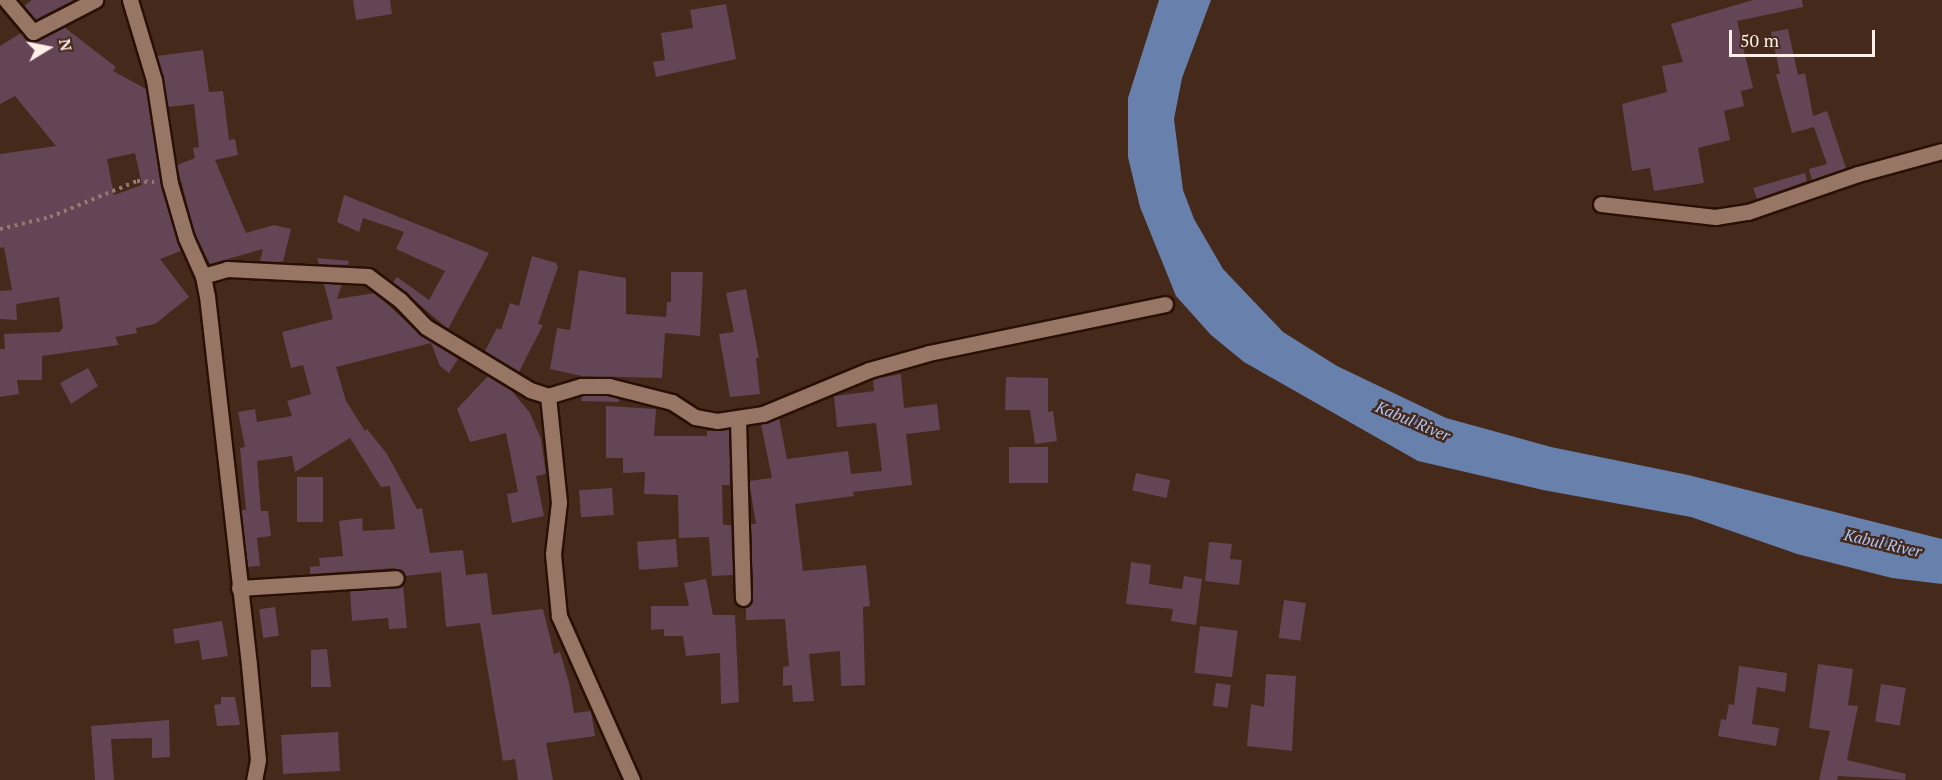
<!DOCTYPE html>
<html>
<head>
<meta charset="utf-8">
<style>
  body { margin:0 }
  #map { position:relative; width:1942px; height:780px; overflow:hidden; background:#45291b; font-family:"PT Serif",serif }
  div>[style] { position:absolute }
  .water>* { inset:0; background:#6880ac }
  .building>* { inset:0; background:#644555; transform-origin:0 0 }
  .path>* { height:4px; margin-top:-2px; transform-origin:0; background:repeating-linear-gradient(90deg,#927c71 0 3px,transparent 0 7.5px) }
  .roads { filter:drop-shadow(2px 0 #2a1004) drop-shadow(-2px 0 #2a1004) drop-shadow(0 2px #2a1004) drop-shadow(0 -2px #2a1004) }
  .street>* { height:15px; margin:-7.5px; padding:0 7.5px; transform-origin:7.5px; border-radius:7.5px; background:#977666 }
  span { translate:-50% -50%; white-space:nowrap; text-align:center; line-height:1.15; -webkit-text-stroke:5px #45291b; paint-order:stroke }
  .water-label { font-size:16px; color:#a9c7fd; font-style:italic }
  .north { position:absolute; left:18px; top:18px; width:60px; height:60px; -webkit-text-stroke:4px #45291b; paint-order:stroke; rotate:80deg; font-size:16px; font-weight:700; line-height:24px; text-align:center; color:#fdeee7 }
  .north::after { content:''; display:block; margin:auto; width:21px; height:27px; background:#fdeee7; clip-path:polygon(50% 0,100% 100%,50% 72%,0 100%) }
  .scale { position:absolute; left:1729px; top:30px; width:146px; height:27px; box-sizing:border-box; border:3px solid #fdeee7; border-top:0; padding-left:8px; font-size:18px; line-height:21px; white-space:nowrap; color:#fdeee7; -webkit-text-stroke:4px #45291b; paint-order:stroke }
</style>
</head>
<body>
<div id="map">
  <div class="water">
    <div style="clip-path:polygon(1159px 0,1211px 0,1182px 78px,1174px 119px,1183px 190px,1194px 219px,1223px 269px,1283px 332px,1337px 366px,1446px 418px,1551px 447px,1688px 475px,1942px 539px,1942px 584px,1892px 578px,1797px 554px,1691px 517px,1543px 490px,1418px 461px,1244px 362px,1211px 335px,1176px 296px,1140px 207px,1128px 157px,1128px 98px)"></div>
  </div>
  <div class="building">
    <div style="clip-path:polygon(32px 0,74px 0,35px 20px,24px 6px)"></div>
    <div style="clip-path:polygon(353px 0,390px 0,392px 14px,356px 20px)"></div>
    <div style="clip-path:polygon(1753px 0,1802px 0,1803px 7px,1737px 21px,1753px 88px,1741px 91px,1744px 106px,1724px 111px,1730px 140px,1698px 148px,1704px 183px,1654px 191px,1650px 168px,1632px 171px,1622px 104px,1667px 92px,1662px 66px,1683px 62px,1671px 24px)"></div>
    <div style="clip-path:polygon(726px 4px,736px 59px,656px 77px,653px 62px,665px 60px,661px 33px,693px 28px,690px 10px)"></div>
    <div style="clip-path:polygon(evenodd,64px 27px,116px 67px,113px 71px,146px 89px,161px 186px,181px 251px,160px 259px,189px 297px,155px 324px,136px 328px,137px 333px,115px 337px,119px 345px,42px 356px,42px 380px,17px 380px,19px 394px,0 397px,0 349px,5px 349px,4px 334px,60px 332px,63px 327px,59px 297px,16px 304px,17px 320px,0 319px,0 291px,12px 290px,4px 247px,0 248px,0 154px,56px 146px,15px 96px,0 104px,0 46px,21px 33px,34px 42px,64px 27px,135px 153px,142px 185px,114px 195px,107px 159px,135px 153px)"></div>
    <div style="clip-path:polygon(1788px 29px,1798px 75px,1805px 73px,1813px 116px,1827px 111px,1846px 168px,1812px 180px,1809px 169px,1827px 164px,1814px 127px,1792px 133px,1776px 74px,1780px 74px,1771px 32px)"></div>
    <div style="clip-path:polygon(203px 50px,209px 92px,223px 91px,229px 140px,235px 139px,238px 155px,215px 160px,246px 233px,274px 225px,291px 229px,283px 262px,260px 261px,263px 249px,210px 264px,195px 235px,177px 165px,195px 158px,193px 148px,199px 147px,194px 104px,168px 107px,157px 56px)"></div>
    <div style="clip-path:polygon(1805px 173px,1807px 181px,1757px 199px,1753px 188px)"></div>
    <div style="clip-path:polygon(344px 195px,489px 253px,448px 329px,393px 282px,397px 277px,429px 300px,445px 271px,396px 249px,404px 232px,363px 218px,359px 232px,337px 222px)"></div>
    <div style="clip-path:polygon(532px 256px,556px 263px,558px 267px,538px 324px,543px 325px,519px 372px,485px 351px,497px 328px,501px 330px,510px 303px,519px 306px)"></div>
    <div style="clip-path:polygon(317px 258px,349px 261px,348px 265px,319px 264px)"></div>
    <div style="clip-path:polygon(579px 270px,626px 278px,626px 314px,666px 317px,667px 302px,671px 302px,671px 272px,703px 272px,700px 336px,665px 333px,662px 378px,582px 376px,550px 369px,557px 328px,570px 330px)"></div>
    <div style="clip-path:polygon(324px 284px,342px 284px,337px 299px,375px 293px,421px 335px,458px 359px,449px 373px,440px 366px,431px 343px,336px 367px,346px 401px,365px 431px,367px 429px,387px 454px,417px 509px,422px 508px,430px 553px,463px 550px,466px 575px,487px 573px,492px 615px,543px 609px,554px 654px,560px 652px,569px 683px,574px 713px,591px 711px,595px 736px,546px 743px,553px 780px,518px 780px,515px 759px,503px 761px,480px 623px,446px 627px,441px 572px,405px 576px,395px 568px,310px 574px,310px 567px,320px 566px,319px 558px,343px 556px,339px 521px,362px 518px,363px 531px,395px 529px,390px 486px,381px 487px,350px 438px,295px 472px,292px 456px,257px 461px,261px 511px,268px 511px,271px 536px,257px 538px,260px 566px,248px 567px,241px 510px,246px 510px,240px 448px,245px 447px,238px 412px,255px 409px,257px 422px,292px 416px,287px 401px,311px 394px,303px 365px,291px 368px,282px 332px,333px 319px)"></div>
    <div style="clip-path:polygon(746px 289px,759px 358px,756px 358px,760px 394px,730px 397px,719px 334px,734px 332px,726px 293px)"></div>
    <div style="clip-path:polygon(88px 368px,98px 386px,71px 404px,60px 383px)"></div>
    <div style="clip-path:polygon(901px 374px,904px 408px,937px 404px,940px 430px,906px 434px,912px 485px,853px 492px,854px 496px,795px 504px,803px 571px,866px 565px,870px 606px,863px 607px,865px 685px,841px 686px,840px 651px,809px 654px,814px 701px,793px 702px,792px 685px,783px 686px,783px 667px,789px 666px,785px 619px,746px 620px,746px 607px,753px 598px,751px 524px,756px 524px,749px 481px,772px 478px,761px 424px,779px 418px,787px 459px,848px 451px,851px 474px,882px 471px,876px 423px,837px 427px,834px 396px,874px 391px,873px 379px)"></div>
    <div style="clip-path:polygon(488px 376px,511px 390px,530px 413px,541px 439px,546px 474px,536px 476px,544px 516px,512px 523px,507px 494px,518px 492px,506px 433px,470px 442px,457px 409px)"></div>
    <div style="clip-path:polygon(1006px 377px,1048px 378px,1048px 412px,1053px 411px,1057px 441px,1035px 444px,1030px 410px,1005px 410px)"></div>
    <div style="clip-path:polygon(582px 396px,608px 396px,619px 399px,619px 402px,581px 401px)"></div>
    <div style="clip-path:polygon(606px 406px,656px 409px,654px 436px,707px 436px,707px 431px,729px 430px,730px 485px,722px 485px,723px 525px,731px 525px,733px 575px,712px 576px,709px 537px,679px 538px,678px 495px,644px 494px,645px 472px,623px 473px,623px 458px,606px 458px)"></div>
    <div style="left:1009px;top:447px;width:39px;height:36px"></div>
    <div style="left:1136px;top:473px;width:35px;height:18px;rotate:12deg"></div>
    <div style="left:323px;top:477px;width:45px;height:26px;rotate:90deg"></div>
    <div style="left:612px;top:488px;width:27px;height:33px;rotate:86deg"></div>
    <div style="left:676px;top:539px;width:28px;height:39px;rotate:86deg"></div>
    <div style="clip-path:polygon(1209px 542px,1232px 544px,1230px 559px,1242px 560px,1239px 585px,1205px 581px)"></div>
    <div style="clip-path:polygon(1131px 562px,1151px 565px,1149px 584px,1182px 589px,1184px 576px,1202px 579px,1196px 625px,1171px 621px,1173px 609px,1126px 604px)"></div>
    <div style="clip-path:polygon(706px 579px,713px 615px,735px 615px,739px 702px,721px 704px,720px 653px,686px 656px,683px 636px,664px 636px,664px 629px,651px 630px,651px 606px,689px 606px,684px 583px)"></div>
    <div style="clip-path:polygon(403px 584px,407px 628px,389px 629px,388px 618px,352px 621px,350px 591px)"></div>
    <div style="left:1284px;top:600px;width:22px;height:38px;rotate:8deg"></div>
    <div style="left:275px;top:607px;width:29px;height:16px;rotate:82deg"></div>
    <div style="clip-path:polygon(222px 621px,228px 656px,202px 660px,199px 640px,175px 644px,173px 629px)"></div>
    <div style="left:1200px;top:626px;width:38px;height:47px;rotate:7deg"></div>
    <div style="clip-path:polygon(327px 649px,331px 687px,311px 687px,311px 650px)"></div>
    <div style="clip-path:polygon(1818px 664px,1853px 669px,1848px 705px,1858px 706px,1847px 760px,1906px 774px,1905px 780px,1838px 776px,1837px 780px,1819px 780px,1830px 731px,1809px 728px)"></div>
    <div style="clip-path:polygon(1739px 666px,1787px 673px,1785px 692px,1757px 687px,1752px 724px,1779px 728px,1776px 746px,1718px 736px,1721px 719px,1726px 720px,1729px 704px,1734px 705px)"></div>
    <div style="clip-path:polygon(1266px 674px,1296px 676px,1292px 751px,1247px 746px,1251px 704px,1264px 707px)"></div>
    <div style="left:1216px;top:683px;width:15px;height:23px;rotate:8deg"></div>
    <div style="left:1881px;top:684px;width:25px;height:38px;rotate:9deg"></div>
    <div style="clip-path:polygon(221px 697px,235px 697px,240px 725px,217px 726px,214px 705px,221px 704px)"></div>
    <div style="clip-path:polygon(169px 720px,170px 757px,152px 758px,152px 738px,111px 739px,114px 780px,95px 780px,91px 726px)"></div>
    <div style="left:338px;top:732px;width:39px;height:57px;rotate:87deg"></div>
  </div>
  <div class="path">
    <div style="left:0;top:229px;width:51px;rotate:-13.5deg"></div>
    <div style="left:50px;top:217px;width:94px;rotate:-22.5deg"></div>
    <div style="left:137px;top:181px;width:17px;rotate:3deg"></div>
  </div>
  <div class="roads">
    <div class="street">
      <div style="left:6px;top:0;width:42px;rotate:49.8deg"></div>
      <div style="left:33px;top:32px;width:70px;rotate:-27.3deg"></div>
      <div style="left:130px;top:0;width:84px;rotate:73.3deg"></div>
      <div style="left:154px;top:80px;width:104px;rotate:81.2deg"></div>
      <div style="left:170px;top:183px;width:57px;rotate:73.8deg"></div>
      <div style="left:186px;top:238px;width:42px;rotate:65.9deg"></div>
      <div style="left:203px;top:276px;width:20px;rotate:79deg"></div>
      <div style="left:207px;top:296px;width:371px;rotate:83.5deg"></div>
      <div style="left:249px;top:665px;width:95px;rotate:84.6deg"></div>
      <div style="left:258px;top:760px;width:20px;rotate:101deg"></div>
      <div style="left:1601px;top:204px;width:115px;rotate:6.5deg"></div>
      <div style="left:1715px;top:217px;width:33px;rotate:-9deg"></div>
      <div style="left:1748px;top:212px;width:116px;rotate:-19.1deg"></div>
      <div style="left:1858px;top:174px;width:87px;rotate:-15.3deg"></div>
      <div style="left:203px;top:276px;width:25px;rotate:-16deg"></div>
      <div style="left:227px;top:269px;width:141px;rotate:2.8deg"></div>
      <div style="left:368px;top:276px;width:40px;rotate:37deg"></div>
      <div style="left:400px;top:300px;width:37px;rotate:46deg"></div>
      <div style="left:426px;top:327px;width:122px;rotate:31.2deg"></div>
      <div style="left:530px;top:390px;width:19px;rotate:18deg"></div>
      <div style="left:548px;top:396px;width:34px;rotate:-17deg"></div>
      <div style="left:581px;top:386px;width:28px"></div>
      <div style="left:609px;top:386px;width:65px;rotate:14.3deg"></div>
      <div style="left:672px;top:402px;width:27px;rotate:33deg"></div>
      <div style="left:695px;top:417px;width:22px;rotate:10deg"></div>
      <div style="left:717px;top:421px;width:47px;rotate:-8.7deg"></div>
      <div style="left:763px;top:414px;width:115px;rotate:-22.5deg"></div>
      <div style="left:869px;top:370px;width:62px;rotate:-15.8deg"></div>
      <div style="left:929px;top:353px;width:241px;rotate:-11.7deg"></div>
      <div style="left:548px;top:396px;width:107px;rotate:84.1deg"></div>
      <div style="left:559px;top:502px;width:52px;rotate:96.6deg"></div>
      <div style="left:553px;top:554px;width:62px;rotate:84.5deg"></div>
      <div style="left:559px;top:616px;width:180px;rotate:66deg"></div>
      <div style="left:738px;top:420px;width:178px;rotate:88.4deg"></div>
      <div style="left:239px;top:588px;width:157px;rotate:-3.6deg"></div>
    </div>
  </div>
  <div class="water-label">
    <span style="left:1413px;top:421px;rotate:23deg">Kabul River</span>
    <span style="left:1883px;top:543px;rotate:13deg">Kabul River</span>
  </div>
  <div class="north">N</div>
  <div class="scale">50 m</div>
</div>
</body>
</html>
